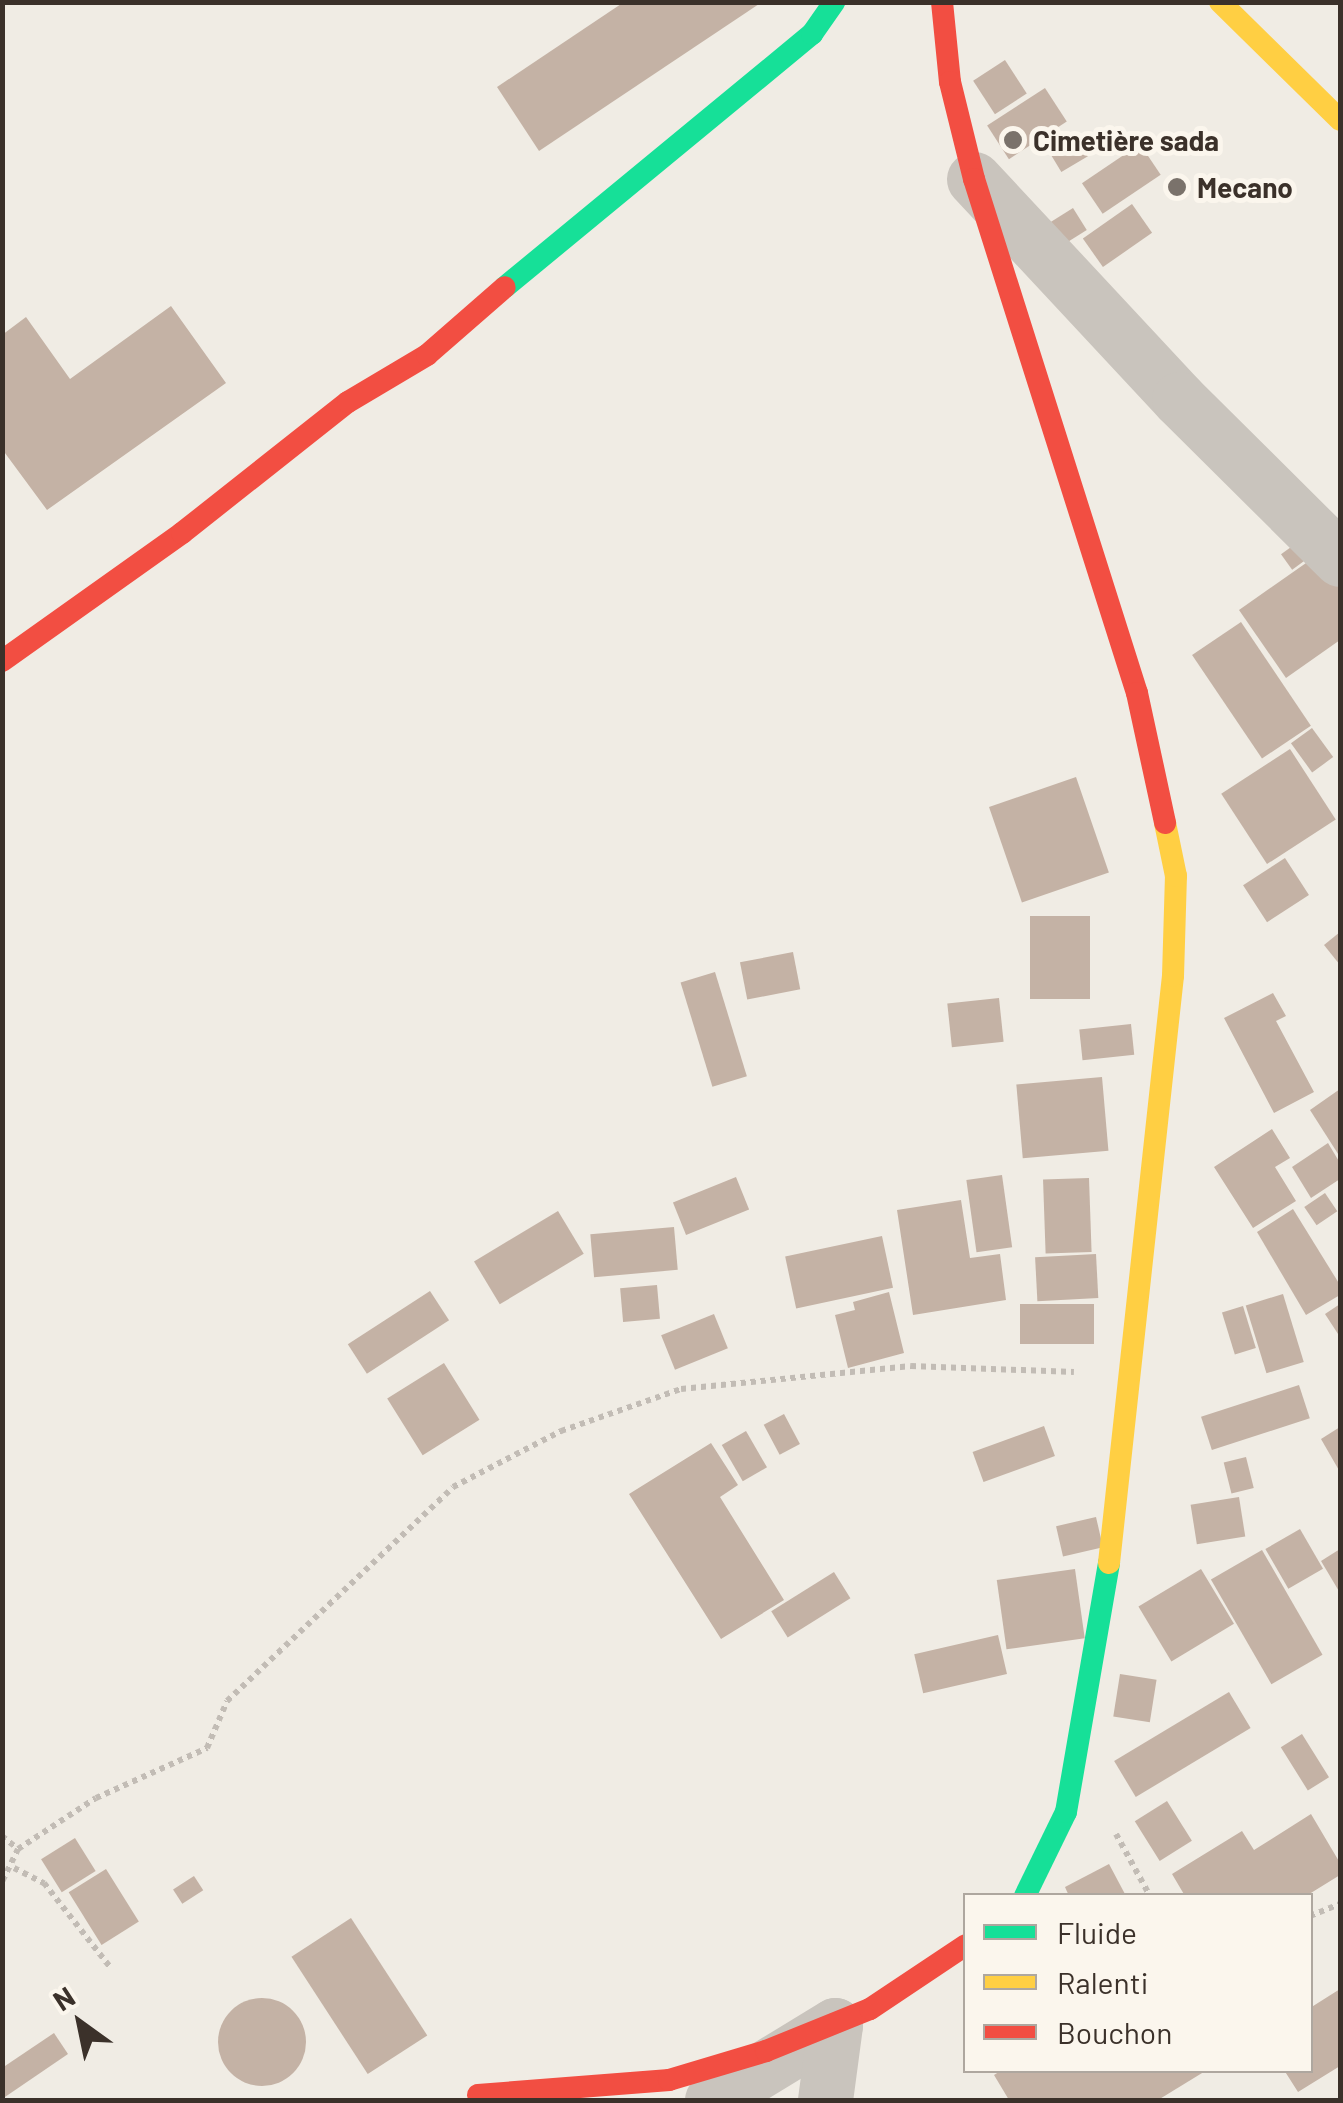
<!DOCTYPE html>
<html>
<head>
<meta charset="utf-8">
<style>
  body { margin:0 }
  #map { position:relative; width:1343px; height:2103px; overflow:hidden; background:#f0ece4; font-family:Barlow,sans-serif }
  div>[style] { position:absolute }
  .building>* { inset:0; background:#c4b2a5; transform-origin:0 0 }
  .round { border-radius:50% }
  .path>* { height:6px; margin-top:-3px; transform-origin:0; background:repeating-linear-gradient(90deg,#c2bcb5 0 5px,transparent 0 10px) }
  .street>* { height:55px; margin:-27.5px; padding:0 27.5px; transform-origin:27.5px; border-radius:27.5px; background:#c9c4bd }
  .fast>* { height:22px; margin:-11px; padding:0 11px; transform-origin:11px; border-radius:11px; background:#16e098 }
  .slow>* { height:22px; margin:-11px; padding:0 11px; transform-origin:11px; border-radius:11px; background:#ffcf43 }
  .jam>* { height:22px; margin:-11px; padding:0 11px; transform-origin:11px; border-radius:11px; background:#f24e42 }
  .dots>* { width:28px; height:28px; translate:-50% -50%; box-sizing:border-box; border:5px solid #fbf6ed; border-radius:50% }
  span { translate:-50% -50%; white-space:nowrap; text-align:center; line-height:1.15; -webkit-text-stroke:10px #fbf6ed; paint-order:stroke }
  .poi-label { font-size:28px; color:#3b312a; font-weight:700 }
  .left { translate:0 -50%; text-align:left }
  .frame { position:absolute; inset:0; border:5px solid #3b312a; pointer-events:none }
  .legend { position:absolute; left:963px; top:1893px; width:350px; height:180px; box-sizing:border-box; background:#fbf6ed; border:2px solid #aea79f; margin:0; padding:12px 18px; list-style:none; font-size:30px; color:#3b312a }
  .legend li { display:flex; align-items:center; gap:20px; height:50px }
  .legend b { width:50px; border:2px solid #aea79f }
  .north { position:absolute; left:30px; top:1973px; width:100px; height:100px; -webkit-text-stroke:8px #fbf6ed; paint-order:stroke; rotate:327deg; font-size:28px; font-weight:700; line-height:40px; text-align:center; color:#3b312a }
  .north::after { content:''; display:block; margin:auto; width:35px; height:45px; background:#3b312a; clip-path:polygon(50% 0,100% 100%,50% 72%,0 100%) }
</style>
</head>
<body>
<div id="map">
  <div class="building">
    <div style="clip-path:polygon(624px 2px,762px 2px,539px 151px,497px 87px)"></div>
    <div style="left:1005px;top:60px;width:40px;height:38px;rotate:57deg"></div>
    <div style="left:1045px;top:88px;width:40px;height:69px;rotate:57deg"></div>
    <div style="left:1074px;top:133px;width:27px;height:31px;rotate:59deg"></div>
    <div style="left:1140px;top:144px;width:37px;height:70px;rotate:56deg"></div>
    <div style="left:1132px;top:204px;width:35px;height:60px;rotate:55deg"></div>
    <div style="left:1073px;top:208px;width:26px;height:31px;rotate:58deg"></div>
    <div style="clip-path:polygon(171px 306px,226px 383px,47px 510px,2px 449px,2px 335px,26px 317px,70px 379px)"></div>
    <div style="left:1298px;top:542px;width:19px;height:21px;rotate:54deg"></div>
    <div style="clip-path:polygon(1326px 549px,1340px 570px,1340px 640px,1286px 678px,1239px 610px)"></div>
    <div style="left:1241px;top:622px;width:125px;height:59px;rotate:56deg"></div>
    <div style="left:1312px;top:728px;width:36px;height:26px;rotate:54deg"></div>
    <div style="left:1290px;top:749px;width:84px;height:82px;rotate:57deg"></div>
    <div style="left:1076px;top:777px;width:101px;height:92px;rotate:71deg"></div>
    <div style="left:1285px;top:858px;width:44px;height:50px;rotate:57deg"></div>
    <div style="left:1030px;top:916px;width:60px;height:83px"></div>
    <div style="clip-path:polygon(1340px 932px,1340px 965px,1324px 945px)"></div>
    <div style="left:793px;top:952px;width:38px;height:54px;rotate:79deg"></div>
    <div style="left:715px;top:972px;width:109px;height:36px;rotate:73deg"></div>
    <div style="clip-path:polygon(1273px 993px,1286px 1016px,1276px 1021px,1314px 1092px,1274px 1113px,1224px 1018px)"></div>
    <div style="left:999px;top:998px;width:44px;height:52px;rotate:84deg"></div>
    <div style="left:1131px;top:1024px;width:31px;height:52px;rotate:84deg"></div>
    <div style="left:1102px;top:1077px;width:74px;height:86px;rotate:85deg"></div>
    <div style="clip-path:polygon(1340px 1089px,1340px 1157px,1310px 1110px)"></div>
    <div style="clip-path:polygon(1272px 1129px,1290px 1158px,1275px 1167px,1296px 1201px,1253px 1228px,1214px 1167px)"></div>
    <div style="clip-path:polygon(1328px 1143px,1340px 1163px,1340px 1179px,1311px 1198px,1292px 1167px)"></div>
    <div style="left:1002px;top:1175px;width:73px;height:36px;rotate:82deg"></div>
    <div style="left:736px;top:1177px;width:35px;height:68px;rotate:68deg"></div>
    <div style="left:1089px;top:1178px;width:74px;height:46px;rotate:88deg"></div>
    <div style="left:1325px;top:1193px;width:22px;height:25px;rotate:56deg"></div>
    <div style="clip-path:polygon(961px 1200px,970px 1258px,1000px 1254px,1006px 1300px,913px 1315px,897px 1210px)"></div>
    <div style="clip-path:polygon(1293px 1209px,1340px 1285px,1340px 1295px,1306px 1315px,1257px 1232px)"></div>
    <div style="left:558px;top:1211px;width:50px;height:98px;rotate:59deg"></div>
    <div style="left:674px;top:1227px;width:43px;height:84px;rotate:85deg"></div>
    <div style="left:882px;top:1236px;width:53px;height:99px;rotate:78deg"></div>
    <div style="left:1096px;top:1254px;width:44px;height:61px;rotate:87deg"></div>
    <div style="left:657px;top:1285px;width:34px;height:37px;rotate:85deg"></div>
    <div style="left:430px;top:1291px;width:35px;height:98px;rotate:57deg"></div>
    <div style="clip-path:polygon(889px 1292px,904px 1353px,848px 1368px,835px 1315px,855px 1310px,853px 1302px)"></div>
    <div style="left:1283px;top:1294px;width:71px;height:39px;rotate:73deg"></div>
    <div style="left:1094px;top:1304px;width:40px;height:74px;rotate:90deg"></div>
    <div style="clip-path:polygon(1340px 1304px,1340px 1337px,1325px 1314px)"></div>
    <div style="left:1243px;top:1306px;width:44px;height:22px;rotate:73deg"></div>
    <div style="left:714px;top:1314px;width:37px;height:57px;rotate:68deg"></div>
    <div style="left:444px;top:1363px;width:67px;height:67px;rotate:58deg"></div>
    <div style="left:1299px;top:1385px;width:35px;height:103px;rotate:72deg"></div>
    <div style="left:784px;top:1414px;width:34px;height:23px;rotate:62deg"></div>
    <div style="left:1044px;top:1426px;width:32px;height:76px;rotate:70deg"></div>
    <div style="clip-path:polygon(1340px 1427px,1340px 1472px,1321px 1439px)"></div>
    <div style="left:746px;top:1431px;width:42px;height:28px;rotate:60deg"></div>
    <div style="clip-path:polygon(711px 1443px,738px 1485px,720px 1497px,784px 1600px,721px 1639px,629px 1494px)"></div>
    <div style="left:1246px;top:1457px;width:32px;height:23px;rotate:76deg"></div>
    <div style="left:1239px;top:1497px;width:40px;height:49px;rotate:81deg"></div>
    <div style="left:1096px;top:1517px;width:31px;height:41px;rotate:77deg"></div>
    <div style="left:1300px;top:1529px;width:46px;height:40px;rotate:60deg"></div>
    <div style="clip-path:polygon(1340px 1549px,1340px 1593px,1321px 1561px)"></div>
    <div style="left:1262px;top:1550px;width:121px;height:59px;rotate:60deg"></div>
    <div style="left:1075px;top:1569px;width:70px;height:79px;rotate:82deg"></div>
    <div style="left:1201px;top:1569px;width:64px;height:73px;rotate:59deg"></div>
    <div style="left:834px;top:1572px;width:31px;height:74px;rotate:58deg"></div>
    <div style="left:998px;top:1635px;width:40px;height:86px;rotate:77deg"></div>
    <div style="left:1120px;top:1674px;width:37px;height:43px;rotate:9deg"></div>
    <div style="left:1229px;top:1692px;width:42px;height:134px;rotate:59deg"></div>
    <div style="left:1302px;top:1734px;width:51px;height:25px;rotate:58deg"></div>
    <div style="left:1167px;top:1801px;width:47px;height:38px;rotate:58deg"></div>
    <div style="clip-path:polygon(1311px 1814px,1340px 1863px,1340px 1875px,1306px 1896px,1185px 1896px,1172px 1874px,1242px 1831px,1254px 1850px)"></div>
    <div style="left:75px;top:1838px;width:39px;height:40px;rotate:58deg"></div>
    <div style="clip-path:polygon(1109px 1864px,1126px 1896px,1069px 1896px,1065px 1887px)"></div>
    <div style="left:106px;top:1869px;width:62px;height:44px;rotate:58deg"></div>
    <div style="left:194px;top:1876px;width:17px;height:25px;rotate:57deg"></div>
    <div style="left:351px;top:1918px;width:140px;height:71px;rotate:57deg"></div>
    <div style="clip-path:polygon(1340px 1989px,1340px 2066px,1298px 2092px,1284px 2070px,1310px 2070px,1310px 2008px)"></div>
    <div class="round" style="left:218px;top:1998px;width:88px;height:88px"></div>
    <div style="clip-path:polygon(54px 2033px,68px 2054px,2px 2099px,2px 2068px)"></div>
    <div style="clip-path:polygon(1002px 2070px,1207px 2070px,1158px 2100px,1009px 2100px,994px 2075px)"></div>
  </div>
  <div class="path">
    <div style="left:1116px;top:1834px;width:71px;rotate:61.3deg"></div>
    <div style="left:2px;top:1836px;width:21px;rotate:39deg"></div>
    <div style="left:18px;top:1849px;width:37px;rotate:116deg"></div>
    <div style="left:18px;top:1849px;width:93px;rotate:-33.2deg"></div>
    <div style="left:96px;top:1798px;width:122px;rotate:-24.2deg"></div>
    <div style="left:207px;top:1748px;width:51px;rotate:-66.9deg"></div>
    <div style="left:227px;top:1701px;width:311px;rotate:-43.4deg"></div>
    <div style="left:453px;top:1487px;width:122px;rotate:-27.4deg"></div>
    <div style="left:561px;top:1431px;width:127px;rotate:-19.3deg"></div>
    <div style="left:681px;top:1389px;width:231px;rotate:-5.7deg"></div>
    <div style="left:911px;top:1366px;width:163px;rotate:2.1deg"></div>
    <div style="left:14px;top:1868px;width:34px;rotate:27deg"></div>
    <div style="left:44px;top:1883px;width:107px;rotate:51.8deg"></div>
    <div style="left:1310px;top:1916px;width:32px;rotate:-22deg"></div>
  </div>
  <div class="street">
    <div style="left:974px;top:179px;width:301px;rotate:47deg"></div>
    <div style="left:1179px;top:399px;width:227px;rotate:44.8deg"></div>
    <div style="left:712px;top:2100px;width:144px;rotate:-31.4deg"></div>
    <div style="left:835px;top:2025px;width:76px;rotate:97.6deg"></div>
  </div>
  <div class="fast">
    <div style="left:505px;top:287px;width:398px;rotate:-39.5deg"></div>
    <div style="left:812px;top:34px;width:39px;rotate:-55deg"></div>
    <div style="left:1025px;top:1896px;width:93px;rotate:-64deg"></div>
    <div style="left:1066px;top:1812px;width:253px;rotate:-80.2deg"></div>
  </div>
  <div class="slow">
    <div style="left:1220px;top:2px;width:168px;rotate:44.5deg"></div>
    <div style="left:1109px;top:1563px;width:590px;rotate:-83.78deg"></div>
    <div style="left:1173px;top:976px;width:100px;rotate:-88.3deg"></div>
    <div style="left:1176px;top:876px;width:54px;rotate:-101.7deg"></div>
  </div>
  <div class="jam">
    <div style="left:942px;top:2px;width:80px;rotate:84.3deg"></div>
    <div style="left:950px;top:82px;width:100px;rotate:76.1deg"></div>
    <div style="left:974px;top:179px;width:539px;rotate:72.41deg"></div>
    <div style="left:1137px;top:693px;width:133px;rotate:77.8deg"></div>
    <div style="left:2px;top:661px;width:221px;rotate:-35.4deg"></div>
    <div style="left:182px;top:533px;width:211px;rotate:-38.3deg"></div>
    <div style="left:348px;top:402px;width:92px;rotate:-30.7deg"></div>
    <div style="left:427px;top:355px;width:103px;rotate:-41.1deg"></div>
    <div style="left:478px;top:2095px;width:192px;rotate:-4.5deg"></div>
    <div style="left:669px;top:2080px;width:101px;rotate:-16.6deg"></div>
    <div style="left:766px;top:2051px;width:112px;rotate:-22deg"></div>
    <div style="left:870px;top:2009px;width:115px;rotate:-33.7deg"></div>
  </div>
  <div class="dots">
    <div style="left:1013px;top:140px;background:#7a726b"></div>
    <div style="left:1177px;top:187px;background:#7a726b"></div>
  </div>
  <div class="poi-label">
    <span class="left" style="left:1033px;top:140px">Cimetière sada</span>
    <span class="left" style="left:1197px;top:187px">Mecano</span>
  </div>
  <div class="frame"></div>
  <ul class="legend">
  <li><b style="height:12px;background:#16e098"></b>Fluide</li>
  <li><b style="height:12px;background:#ffcf43"></b>Ralenti</li>
  <li><b style="height:12px;background:#f24e42"></b>Bouchon</li>
  </ul>
  <div class="north">N</div>
</div>
</body>
</html>
